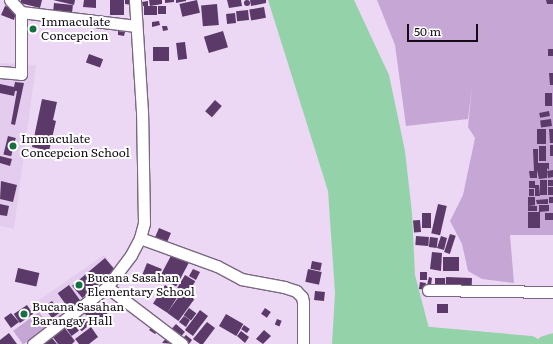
<!DOCTYPE html>
<html>
<head>
<meta charset="utf-8">
<style>
  body { margin:0 }
  #map { position:relative; width:553px; height:344px; overflow:hidden; background:#ecd8f5; font-family:Literata,serif }
  div>[style] { position:absolute }
  .built>* { inset:0; background:#e4ccef }
  .green>* { inset:0; background:#c6a6d4; transform-origin:0 0 }
  .water>* { inset:0; background:#94d3aa }
  .river>* { height:17px; margin:-8.5px; padding:0 8.5px; transform-origin:8.5px; border-radius:8.5px; background:#94d3aa }
  .building>* { inset:0; background:#5b3968; transform-origin:0 0 }
  .round { border-radius:50% }
  .roads { filter:drop-shadow(1px 0 #7a6882) drop-shadow(-1px 0 #7a6882) drop-shadow(0 1px #7a6882) drop-shadow(0 -1px #7a6882) }
  .minor>* { height:11px; margin:-5.5px; padding:0 5.5px; transform-origin:5.5px; border-radius:5.5px; background:#fff }
  .dots>* { width:11px; height:11px; translate:-50% -50%; box-sizing:border-box; border:2px solid #fff; border-radius:50% }
  span { translate:-50% -50%; white-space:nowrap; text-align:center; line-height:1.15; -webkit-text-stroke:4px #fff; paint-order:stroke }
  .poi-label { font-size:12px; color:#130c16 }
  .left { translate:0 -50%; text-align:left }
  .scale { position:absolute; left:407px; top:24px; width:71px; height:18px; box-sizing:border-box; border:2px solid #130c16; border-top:0; padding-left:5px; font-size:12px; line-height:14px; white-space:nowrap; color:#130c16; -webkit-text-stroke:3px #fff; paint-order:stroke }
</style>
</head>
<body>
<div id="map">
  <div class="built">
    <div style="clip-path:polygon(0 63px,36px 65px,14px 229px,0 226px)"></div>
    <div style="clip-path:polygon(104px 255px,117px 271px,54px 322px,39px 300px)"></div>
  </div>
  <div class="green">
    <div style="clip-path:polygon(377px 0,553px 0,553px 235px,510px 235px,514px 283px,482px 279px,468px 271px,462px 244px,450px 221px,463px 195px,475px 138px,468px 127px,472px 87px,468px 119px,406px 126px,395px 45px)"></div>
    <div style="left:39px;top:312px;width:17px;height:32px;rotate:54deg"></div>
  </div>
  <div class="water">
    <div style="clip-path:polygon(268px 0,354px 0,389px 75px,405px 151px,412px 213px,415px 275px,431px 336px,430px 344px,332px 344px,335px 293px,328px 191px)"></div>
  </div>
  <div class="river">
    <div style="left:407px;top:333px;width:124px;rotate:5.1deg"></div>
    <div style="left:544px;top:344px;width:9px;rotate:-18deg"></div>
  </div>
  <div class="building">
    <div class="round" style="left:244px;top:0;width:6px;height:6px"></div>
    <div style="clip-path:polygon(21px 0,42px 0,40px 8px,20px 3px)"></div>
    <div style="clip-path:polygon(53px 0,75px 0,74px 5px)"></div>
    <div style="clip-path:polygon(84px 0,96px 0,96px 8px,83px 7px)"></div>
    <div style="left:110px;top:0;width:14px;height:15px"></div>
    <div style="clip-path:polygon(125px 0,132px 0,132px 5px,125px 4px)"></div>
    <div style="clip-path:polygon(149px 0,162px 0,162px 4px,150px 6px)"></div>
    <div style="clip-path:polygon(165px 0,174px 0,174px 2px,165px 3px)"></div>
    <div style="clip-path:polygon(176px 0,186px 0,186px 1px,176px 3px)"></div>
    <div style="left:197px;top:0;width:13px;height:18px;rotate:77deg"></div>
    <div style="clip-path:polygon(227px 0,241px 0,242px 6px,229px 8px)"></div>
    <div style="clip-path:polygon(250px 0,266px 0,266px 3px,251px 6px)"></div>
    <div style="clip-path:polygon(546px 0,553px 0,553px 4px,547px 4px)"></div>
    <div style="clip-path:polygon(148px 1px,148px 6px,143px 6px,142px 2px)"></div>
    <div style="left:54px;top:3px;width:19px;height:9px;rotate:6deg"></div>
    <div style="left:217px;top:4px;width:21px;height:16px;rotate:85deg"></div>
    <div style="clip-path:polygon(5px 6px,12px 8px,12px 11px,16px 13px,14px 20px,1px 15px)"></div>
    <div style="left:157px;top:6px;width:9px;height:13px;rotate:90deg"></div>
    <div style="left:158px;top:6px;width:8px;height:8px"></div>
    <div style="left:264px;top:7px;width:11px;height:15px;rotate:80deg"></div>
    <div style="left:248px;top:10px;width:10px;height:12px;rotate:84deg"></div>
    <div style="left:235px;top:13px;width:10px;height:9px;rotate:84deg"></div>
    <div style="clip-path:polygon(159px 21px,160px 25px,152px 27px,152px 22px)"></div>
    <div style="clip-path:polygon(162px 26px,167px 26px,168px 30px,163px 31px)"></div>
    <div style="clip-path:polygon(118px 31px,125px 32px,124px 36px,118px 35px)"></div>
    <div style="left:223px;top:31px;width:17px;height:20px;rotate:73deg"></div>
    <div style="left:185px;top:42px;width:17px;height:9px;rotate:83deg"></div>
    <div style="left:153px;top:47px;width:16px;height:14px"></div>
    <div style="left:548px;top:49px;width:5px;height:7px"></div>
    <div style="left:89px;top:54px;width:15px;height:9px;rotate:20deg"></div>
    <div style="clip-path:polygon(549px 73px,553px 73px,553px 85px,550px 85px)"></div>
    <div style="clip-path:polygon(15px 82px,24px 83px,15px 125px,11px 124px,17px 91px,15px 91px,14px 96px,0 93px,0 84px,14px 87px)"></div>
    <div style="left:545px;top:93px;width:7px;height:13px"></div>
    <div style="clip-path:polygon(42px 99px,57px 102px,53px 120px,56px 121px,49px 151px,32px 147px)"></div>
    <div style="left:215px;top:100px;width:9px;height:15px;rotate:41deg"></div>
    <div style="left:549px;top:111px;width:5px;height:10px;rotate:79deg"></div>
    <div style="left:551px;top:119px;width:7px;height:11px;rotate:82deg"></div>
    <div style="left:537px;top:129px;width:9px;height:15px"></div>
    <div style="clip-path:polygon(549px 129px,553px 129px,553px 143px,550px 143px)"></div>
    <div style="left:8px;top:136px;width:8px;height:19px;rotate:14deg"></div>
    <div style="left:550px;top:145px;width:3px;height:11px"></div>
    <div style="left:539px;top:146px;width:7px;height:15px"></div>
    <div style="clip-path:polygon(533px 149px,538px 149px,538px 163px,549px 163px,549px 170px,547px 168px,547px 178px,539px 179px,537px 170px,537px 178px,530px 178px,529px 171px,534px 171px)"></div>
    <div style="clip-path:polygon(0 156px,12px 159px,10px 166px,0 163px)"></div>
    <div style="clip-path:polygon(553px 170px,553px 177px,548px 178px,547px 171px)"></div>
    <div style="left:540px;top:180px;width:7px;height:15px"></div>
    <div style="left:548px;top:180px;width:5px;height:6px"></div>
    <div style="clip-path:polygon(1px 181px,17px 185px,13px 202px,0 199px)"></div>
    <div style="clip-path:polygon(529px 181px,535px 181px,535px 185px,539px 185px,540px 196px,535px 196px,535px 188px,529px 188px)"></div>
    <div style="left:548px;top:187px;width:5px;height:8px"></div>
    <div style="left:529px;top:189px;width:5px;height:7px"></div>
    <div style="left:528px;top:197px;width:7px;height:8px"></div>
    <div style="left:549px;top:197px;width:4px;height:6px"></div>
    <div style="clip-path:polygon(548px 199px,548px 204px,537px 204px,536px 200px)"></div>
    <div style="clip-path:polygon(0 204px,9px 206px,7px 216px,0 215px)"></div>
    <div style="left:438px;top:204px;width:9px;height:30px;rotate:13deg"></div>
    <div style="clip-path:polygon(528px 205px,537px 206px,537px 211px,528px 211px)"></div>
    <div style="clip-path:polygon(539px 205px,549px 205px,549px 211px,539px 212px)"></div>
    <div style="left:528px;top:212px;width:12px;height:16px"></div>
    <div style="left:422px;top:213px;width:9px;height:15px"></div>
    <div style="left:545px;top:213px;width:8px;height:7px"></div>
    <div style="left:420px;top:220px;width:12px;height:7px;rotate:85deg"></div>
    <div style="left:159px;top:228px;width:13px;height:13px;rotate:23deg"></div>
    <div style="left:450px;top:234px;width:6px;height:19px;rotate:18deg"></div>
    <div style="left:416px;top:236px;width:13px;height:9px;rotate:4deg"></div>
    <div style="clip-path:polygon(441px 236px,447px 238px,444px 250px,437px 248px)"></div>
    <div style="left:430px;top:237px;width:8px;height:10px;rotate:7deg"></div>
    <div style="left:173px;top:252px;width:19px;height:29px;rotate:28deg"></div>
    <div style="clip-path:polygon(432px 252px,442px 253px,441px 271px,430px 269px)"></div>
    <div style="left:443px;top:257px;width:16px;height:14px"></div>
    <div style="left:105px;top:258px;width:16px;height:43px;rotate:50deg"></div>
    <div style="left:312px;top:261px;width:10px;height:8px;rotate:11deg"></div>
    <div style="left:147px;top:263px;width:16px;height:13px;rotate:22deg"></div>
    <div style="left:18px;top:268px;width:22px;height:14px;rotate:13deg"></div>
    <div style="clip-path:polygon(193px 269px,200px 272px,196px 280px,189px 276px)"></div>
    <div style="left:308px;top:269px;width:14px;height:13px;rotate:12deg"></div>
    <div style="left:420px;top:272px;width:7px;height:8px"></div>
    <div style="left:185px;top:275px;width:12px;height:15px;rotate:31deg"></div>
    <div style="clip-path:polygon(429px 277px,432px 278px,431px 285px,427px 285px)"></div>
    <div style="left:446px;top:277px;width:26px;height:11px;rotate:2deg"></div>
    <div style="left:435px;top:278px;width:10px;height:10px"></div>
    <div style="left:420px;top:282px;width:6px;height:7px;rotate:9deg"></div>
    <div style="left:69px;top:285px;width:22px;height:14px;rotate:54deg"></div>
    <div style="left:165px;top:285px;width:17px;height:22px;rotate:33deg"></div>
    <div style="left:183px;top:291px;width:14px;height:27px;rotate:36deg"></div>
    <div style="left:315px;top:291px;width:10px;height:9px;rotate:6deg"></div>
    <div style="left:52px;top:301px;width:14px;height:10px;rotate:54deg"></div>
    <div style="left:94px;top:301px;width:18px;height:16px;rotate:38deg"></div>
    <div style="left:437px;top:304px;width:11px;height:9px"></div>
    <div style="left:27px;top:305px;width:11px;height:16px;rotate:56deg"></div>
    <div style="left:189px;top:308px;width:9px;height:9px;rotate:36deg"></div>
    <div style="left:265px;top:308px;width:7px;height:7px;rotate:34deg"></div>
    <div style="left:200px;top:310px;width:10px;height:25px;rotate:37deg"></div>
    <div style="clip-path:polygon(11px 313px,19px 322px,11px 328px,4px 318px)"></div>
    <div style="left:226px;top:314px;width:20px;height:14px;rotate:30deg"></div>
    <div style="clip-path:polygon(184px 316px,190px 320px,186px 327px,179px 322px)"></div>
    <div style="left:85px;top:318px;width:8px;height:11px;rotate:50deg"></div>
    <div style="left:277px;top:319px;width:5px;height:6px;rotate:22deg"></div>
    <div style="left:72px;top:321px;width:12px;height:9px;rotate:55deg"></div>
    <div style="clip-path:polygon(207px 322px,215px 328px,203px 344px,200px 344px,193px 339px)"></div>
    <div style="left:176px;top:324px;width:12px;height:8px;rotate:42deg"></div>
    <div style="left:244px;top:325px;width:7px;height:5px;rotate:34deg"></div>
    <div style="clip-path:polygon(64px 327px,75px 341px,72px 344px,58px 344px,52px 336px)"></div>
    <div style="clip-path:polygon(91px 327px,98px 337px,89px 344px,79px 344px,75px 339px)"></div>
    <div style="clip-path:polygon(152px 327px,158px 331px,155px 334px,149px 330px)"></div>
    <div style="clip-path:polygon(264px 330px,271px 336px,263px 344px,256px 339px)"></div>
    <div style="clip-path:polygon(241px 331px,249px 337px,245px 343px,237px 336px)"></div>
    <div style="clip-path:polygon(9px 333px,17px 344px,0 344px,0 340px)"></div>
    <div style="clip-path:polygon(186px 335px,192px 340px,189px 344px,182px 339px)"></div>
    <div style="clip-path:polygon(168px 336px,175px 344px,162px 343px)"></div>
    <div style="clip-path:polygon(52px 338px,57px 344px,44px 344px)"></div>
  </div>
  <div class="roads">
    <div class="minor">
      <div style="left:10px;top:0;width:16px;rotate:47deg"></div>
      <div style="left:21px;top:12px;width:116px;rotate:6.9deg"></div>
      <div style="left:0;top:72px;width:21px;rotate:5deg"></div>
      <div style="left:21px;top:74px;width:62px;rotate:-90deg"></div>
      <div style="left:140px;top:238px;width:82px;rotate:20deg"></div>
      <div style="left:217px;top:266px;width:27px;rotate:28deg"></div>
      <div style="left:241px;top:279px;width:44px;rotate:10.5deg"></div>
      <div style="left:284px;top:287px;width:13px;rotate:18deg"></div>
      <div style="left:296px;top:291px;width:8px;rotate:45deg"></div>
      <div style="left:302px;top:297px;width:5px;rotate:79deg"></div>
      <div style="left:303px;top:302px;width:42px;rotate:90deg"></div>
      <div style="left:107px;top:287px;width:94px;rotate:37.2deg"></div>
      <div style="left:428px;top:290px;width:125px;rotate:0.9deg"></div>
      <div style="left:33px;top:344px;width:93px;rotate:-37.6deg"></div>
      <div style="left:107px;top:287px;width:40px;rotate:-53deg"></div>
      <div style="left:131px;top:255px;width:19px;rotate:-62deg"></div>
      <div style="left:140px;top:238px;width:16px;rotate:-75deg"></div>
      <div style="left:144px;top:223px;width:111px;rotate:-91deg"></div>
      <div style="left:142px;top:112px;width:112px;rotate:-93.6deg"></div>
    </div>
  </div>
  <div class="dots">
    <div style="left:33px;top:29px;background:#156f42"></div>
    <div style="left:13px;top:146px;background:#156f42"></div>
    <div style="left:79px;top:285px;background:#156f42"></div>
    <div style="left:24px;top:314px;background:#156f42"></div>
  </div>
  <div class="poi-label">
    <span class="left" style="left:41px;top:29px">Immaculate<br>Concepcion</span>
    <span class="left" style="left:21px;top:146px">Immaculate<br>Concepcion School</span>
    <span class="left" style="left:87px;top:285px">Bucana Sasahan<br>Elementary School</span>
    <span class="left" style="left:32px;top:314px">Bucana Sasahan<br>Barangay Hall</span>
  </div>
  <div class="scale">50 m</div>
</div>
</body>
</html>
